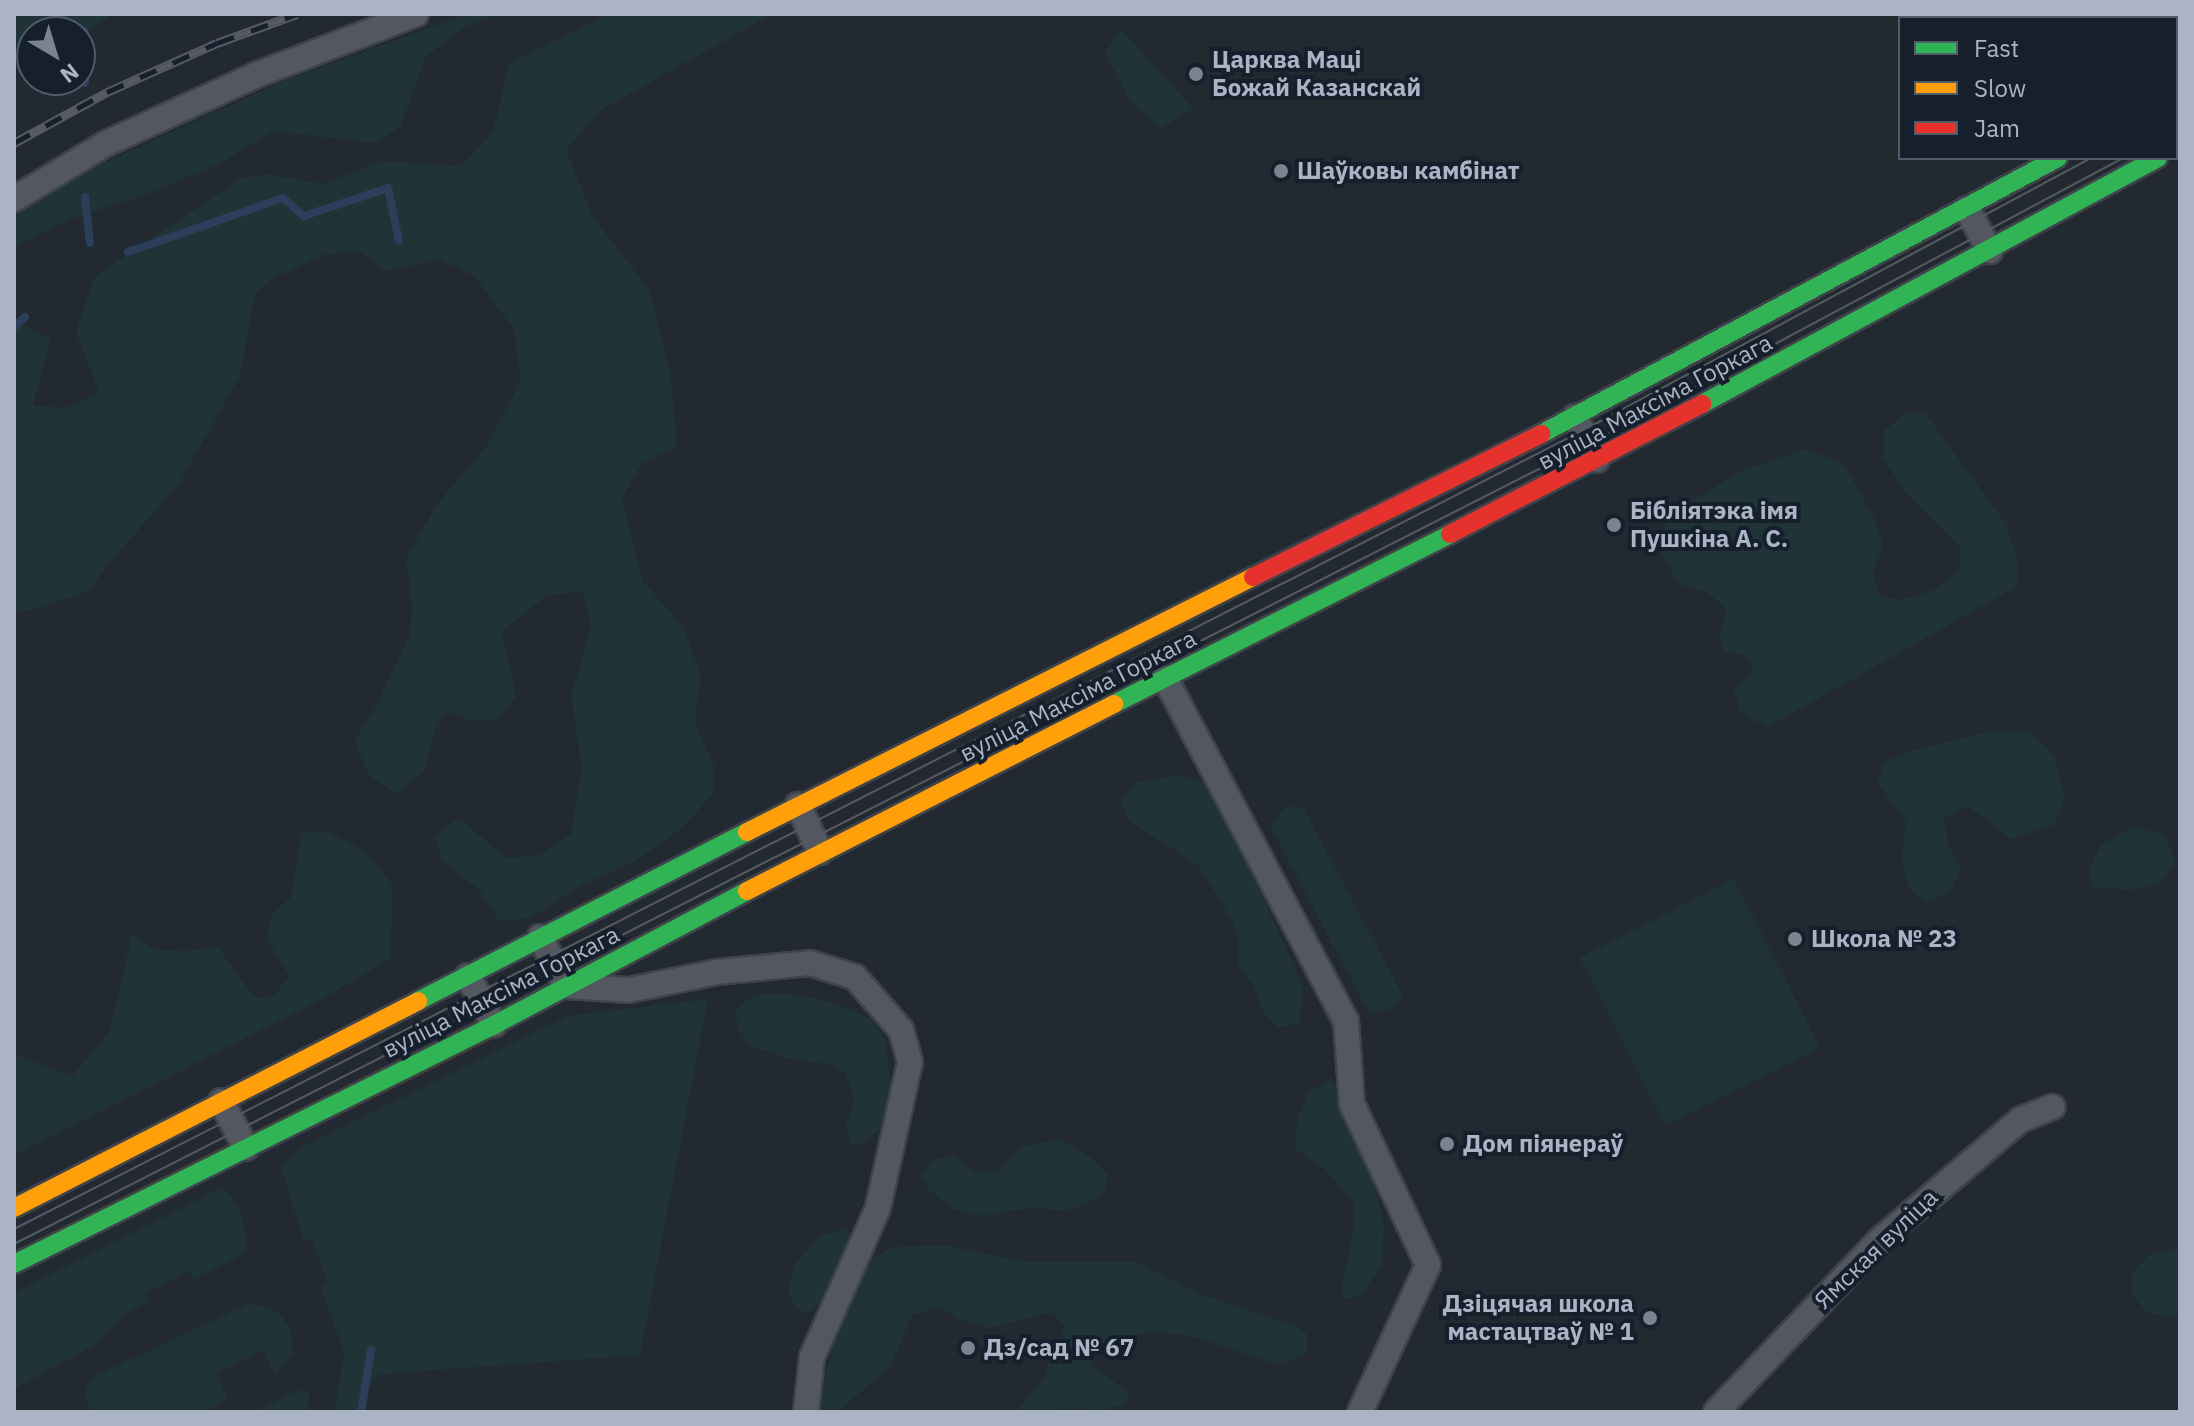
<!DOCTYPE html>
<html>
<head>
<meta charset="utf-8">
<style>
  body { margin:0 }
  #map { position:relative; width:2194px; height:1426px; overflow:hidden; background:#232931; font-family:"IBM Plex Sans",sans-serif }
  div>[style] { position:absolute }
  .green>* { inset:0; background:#203337; transform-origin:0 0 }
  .stream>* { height:8px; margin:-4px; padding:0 4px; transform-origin:4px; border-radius:4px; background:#2b3f5a }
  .roads { filter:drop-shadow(2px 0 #3f434a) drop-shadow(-2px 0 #3f434a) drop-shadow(0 2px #3f434a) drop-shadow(0 -2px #3f434a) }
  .street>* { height:24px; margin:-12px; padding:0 12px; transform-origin:12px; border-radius:12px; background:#525760 }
  .fast>* { height:18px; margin:-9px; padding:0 9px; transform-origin:9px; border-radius:9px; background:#30b455 }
  .slow>* { height:18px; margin:-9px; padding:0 9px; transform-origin:9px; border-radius:9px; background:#ff9f0a }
  .jam>* { height:18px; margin:-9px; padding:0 9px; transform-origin:9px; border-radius:9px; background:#e5322d }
  .tram>* { height:2px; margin:-1px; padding:0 1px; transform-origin:1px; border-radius:1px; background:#565b63 }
  .rail>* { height:9px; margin-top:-4.5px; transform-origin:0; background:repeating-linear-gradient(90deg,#161f2c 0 18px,#565b63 0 36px); box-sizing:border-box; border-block:2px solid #565b63 }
  .dots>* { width:22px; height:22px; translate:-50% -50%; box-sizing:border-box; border:4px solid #161f2c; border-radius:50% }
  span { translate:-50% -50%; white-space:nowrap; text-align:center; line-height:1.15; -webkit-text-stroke:8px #161f2c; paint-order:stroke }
  .poi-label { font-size:24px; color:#aab4c5; font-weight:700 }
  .left { translate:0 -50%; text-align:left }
  .right { translate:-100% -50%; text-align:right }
  .street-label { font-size:24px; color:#aab4c5 }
  .frame { position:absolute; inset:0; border:16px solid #aab4c5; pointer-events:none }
  .legend { position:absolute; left:1898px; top:16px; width:280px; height:144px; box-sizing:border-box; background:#161f2c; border:2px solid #515b69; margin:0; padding:10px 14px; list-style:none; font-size:24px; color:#aab4c5 }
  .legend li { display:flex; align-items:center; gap:16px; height:40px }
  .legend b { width:40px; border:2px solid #515b69 }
  .north { position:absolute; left:16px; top:16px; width:80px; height:80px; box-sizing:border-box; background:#161f2c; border:2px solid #515b69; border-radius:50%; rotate:142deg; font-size:22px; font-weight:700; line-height:32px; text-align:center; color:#aab4c5 }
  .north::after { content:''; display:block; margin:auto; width:28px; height:36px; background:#7b8391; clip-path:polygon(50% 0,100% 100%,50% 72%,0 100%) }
</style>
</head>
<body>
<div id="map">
  <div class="green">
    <div style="clip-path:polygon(14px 14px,114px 14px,80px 34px,32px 32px,32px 56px,14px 63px)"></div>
    <div style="clip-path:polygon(467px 14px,496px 14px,465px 27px,426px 56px,401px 126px,375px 143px,272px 131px,220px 164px,136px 198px,76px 217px,14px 247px,14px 207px,29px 197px,286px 80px)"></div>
    <div style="clip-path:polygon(608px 14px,772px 14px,601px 110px,566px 150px,593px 217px,649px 289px,671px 376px,677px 447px,641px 464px,622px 499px,643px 581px,683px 627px,701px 675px,695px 723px,714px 766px,713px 794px,681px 829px,637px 860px,580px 886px,530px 918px,500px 922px,479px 890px,442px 861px,435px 836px,459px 818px,506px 858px,539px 855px,571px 834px,582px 768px,571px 697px,591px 626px,582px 592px,548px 595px,502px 631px,516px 697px,498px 720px,472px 721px,446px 711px,437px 724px,425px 770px,396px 794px,369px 775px,354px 741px,374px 710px,410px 635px,412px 607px,406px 558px,437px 504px,486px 447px,521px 381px,514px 329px,474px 276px,439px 259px,386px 271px,359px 251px,323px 255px,272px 279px,255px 293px,240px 376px,179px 484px,107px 565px,90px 590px,41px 608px,14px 613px,14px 322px,50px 338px,33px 405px,65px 408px,99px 392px,76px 332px,95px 276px,240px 179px,265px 174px,324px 184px,384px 161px,461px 166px,493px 132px,510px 62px)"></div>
    <div style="clip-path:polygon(1121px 29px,1193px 108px,1161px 128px,1131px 102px,1105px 53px)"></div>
    <div style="clip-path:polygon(1905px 413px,1925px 413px,2006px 524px,2017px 559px,2018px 586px,1768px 727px,1740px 713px,1734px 689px,1754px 669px,1744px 655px,1723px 652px,1719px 635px,1726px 609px,1707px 592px,1679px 584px,1662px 555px,1666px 516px,1743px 470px,1806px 449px,1844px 465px,1874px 518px,1883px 546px,1873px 572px,1879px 595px,1900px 600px,1937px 589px,1959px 568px,1960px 546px,1907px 494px,1883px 458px,1884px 431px)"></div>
    <div style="clip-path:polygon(1991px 731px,2029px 732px,2055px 756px,2065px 798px,2054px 825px,2012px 839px,1968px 806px,1944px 818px,1949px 846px,1961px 869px,1949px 893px,1927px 902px,1908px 888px,1902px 859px,1906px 822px,1878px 783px,1884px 762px,1910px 751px)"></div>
    <div style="clip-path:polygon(1179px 775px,1201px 780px,1231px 829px,1303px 985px,1300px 1023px,1279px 1028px,1264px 1013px,1253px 985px,1239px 966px,1239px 937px,1230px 917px,1199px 866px,1129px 821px,1121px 802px,1136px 782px)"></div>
    <div style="clip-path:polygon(1285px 807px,1303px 807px,1403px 996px,1389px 1010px,1369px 1013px,1270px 826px)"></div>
    <div style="clip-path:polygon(2132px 827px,2164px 834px,2175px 860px,2162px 882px,2130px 890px,2093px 887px,2088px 870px,2102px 844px)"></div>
    <div style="clip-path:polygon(327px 832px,364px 850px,392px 884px,391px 958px,322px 999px,14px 1156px,14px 1054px,72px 1076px,110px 1031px,132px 934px,156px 950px,188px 951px,217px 946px,255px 998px,274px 996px,289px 976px,266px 937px,272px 915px,292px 896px,301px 833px)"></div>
    <div style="left:1734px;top:879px;width:189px;height:173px;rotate:63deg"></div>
    <div style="clip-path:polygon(771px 993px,805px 996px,839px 1005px,871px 1019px,885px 1038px,892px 1097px,880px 1130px,857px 1146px,851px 1143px,846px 1126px,854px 1098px,846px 1074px,834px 1065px,786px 1058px,749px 1045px,738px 1028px,735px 1010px,752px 997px)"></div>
    <div style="clip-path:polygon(708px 999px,640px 1355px,380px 1374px,366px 1389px,364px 1412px,334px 1412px,344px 1352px,320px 1286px,327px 1282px,312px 1238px,304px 1241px,281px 1167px,300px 1148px,568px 1016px)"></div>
    <div style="clip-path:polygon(1330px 1080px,1346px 1094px,1369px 1163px,1384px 1223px,1382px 1265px,1361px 1296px,1345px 1299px,1341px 1291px,1353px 1232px,1354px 1203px,1324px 1168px,1296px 1150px,1297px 1120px,1309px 1091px)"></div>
    <div style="clip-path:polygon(1059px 1139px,1090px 1157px,1108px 1175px,1105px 1191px,1085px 1205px,1062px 1211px,1040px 1208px,1012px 1210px,984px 1216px,953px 1209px,930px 1191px,921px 1176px,934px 1159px,955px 1156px,973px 1172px,997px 1172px,1021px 1147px)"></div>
    <div style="clip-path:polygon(221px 1188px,230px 1194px,241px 1212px,246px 1233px,245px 1249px,240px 1256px,193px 1279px,189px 1271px,146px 1293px,149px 1301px,126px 1313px,98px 1343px,14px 1389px,14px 1293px)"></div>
    <div style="clip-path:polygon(846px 1228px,854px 1243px,825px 1300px,807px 1313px,796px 1308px,788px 1292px,794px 1265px,819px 1237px)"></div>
    <div style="clip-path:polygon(945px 1245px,1026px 1262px,1137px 1262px,1203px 1295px,1298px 1327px,1307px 1334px,1307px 1353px,1279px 1365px,1187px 1335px,1155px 1332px,1121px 1338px,1095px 1353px,1090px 1364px,1129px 1393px,1126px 1403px,1100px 1412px,1078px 1409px,1016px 1412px,1045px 1377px,1049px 1357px,1061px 1342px,1064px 1325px,1052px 1312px,990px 1328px,958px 1319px,939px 1307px,912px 1315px,891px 1366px,837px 1412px,815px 1412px,832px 1349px,834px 1327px,862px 1264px,893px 1247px)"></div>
    <div style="clip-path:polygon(2180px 1247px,2180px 1318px,2148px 1313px,2133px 1297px,2131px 1273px,2150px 1254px)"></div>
    <div style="clip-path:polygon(248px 1304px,268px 1308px,282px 1316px,289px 1328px,293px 1339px,292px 1354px,276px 1376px,263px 1351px,216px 1373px,228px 1400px,203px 1412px,91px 1410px,85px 1396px,87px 1385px,95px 1376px)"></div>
    <div style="clip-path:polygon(302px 1389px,310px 1392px,306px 1412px,254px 1412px)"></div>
  </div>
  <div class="stream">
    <div style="left:54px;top:14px;width:34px;rotate:30deg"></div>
    <div style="left:84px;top:31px;width:52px;rotate:88.9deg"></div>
    <div style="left:85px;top:197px;width:46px;rotate:83.8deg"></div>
    <div style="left:128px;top:252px;width:164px;rotate:-19.2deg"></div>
    <div style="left:283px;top:198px;width:28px;rotate:41deg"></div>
    <div style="left:304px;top:216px;width:89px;rotate:-18.4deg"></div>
    <div style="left:388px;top:188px;width:54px;rotate:78.3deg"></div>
    <div style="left:14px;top:327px;width:15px;rotate:-42deg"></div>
    <div style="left:361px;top:1412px;width:63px;rotate:-80.8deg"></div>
  </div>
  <div class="roads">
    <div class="street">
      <div style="left:14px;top:199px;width:109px;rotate:-31.1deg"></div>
      <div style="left:107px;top:143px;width:164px;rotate:-24.5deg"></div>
      <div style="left:256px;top:75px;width:171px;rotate:-20.9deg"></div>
      <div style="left:1967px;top:209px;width:48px;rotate:61.3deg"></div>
      <div style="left:1575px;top:417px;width:48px;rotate:62.9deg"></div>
      <div style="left:1165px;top:678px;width:388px;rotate:62.2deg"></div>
      <div style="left:1346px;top:1021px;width:83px;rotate:85.9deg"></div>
      <div style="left:1352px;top:1104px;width:178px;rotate:64.7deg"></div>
      <div style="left:1428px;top:1265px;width:162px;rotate:114.8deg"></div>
      <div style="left:798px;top:805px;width:52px;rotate:64.9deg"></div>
      <div style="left:540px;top:937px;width:55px;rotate:62deg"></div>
      <div style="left:566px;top:986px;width:63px;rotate:3.6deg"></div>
      <div style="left:629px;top:990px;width:90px;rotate:-11.6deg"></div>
      <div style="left:717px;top:972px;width:93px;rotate:-5.5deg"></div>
      <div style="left:810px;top:963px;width:47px;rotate:17.3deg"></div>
      <div style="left:855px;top:977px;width:70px;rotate:49deg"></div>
      <div style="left:901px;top:1030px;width:33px;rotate:74deg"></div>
      <div style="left:910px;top:1062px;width:149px;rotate:102.4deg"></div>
      <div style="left:878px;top:1208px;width:163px;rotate:113.9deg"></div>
      <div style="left:812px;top:1357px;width:55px;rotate:96.2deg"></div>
      <div style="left:468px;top:976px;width:55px;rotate:62deg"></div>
      <div style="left:221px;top:1101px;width:53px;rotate:62deg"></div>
      <div style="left:1716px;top:1412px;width:238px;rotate:-46.4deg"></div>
      <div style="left:1880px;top:1240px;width:184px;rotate:-40.6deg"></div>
      <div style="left:2020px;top:1120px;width:35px;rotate:-22deg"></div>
    </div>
    <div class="fast">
      <div style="left:2176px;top:92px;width:4px;rotate:-27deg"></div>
      <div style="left:1702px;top:404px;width:518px;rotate:-28.35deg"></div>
      <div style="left:1541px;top:434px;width:586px;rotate:-28.1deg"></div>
      <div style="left:1114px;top:704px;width:377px;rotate:-26.8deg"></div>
      <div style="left:418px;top:1001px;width:370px;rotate:-27.2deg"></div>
      <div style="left:14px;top:1264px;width:536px;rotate:-26.47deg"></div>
      <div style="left:494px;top:1025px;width:286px;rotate:-27.9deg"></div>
    </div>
    <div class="slow">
      <div style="left:747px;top:832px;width:567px;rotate:-26.75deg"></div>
      <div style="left:747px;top:891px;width:412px;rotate:-27deg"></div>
      <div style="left:14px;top:1208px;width:454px;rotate:-27.1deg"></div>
    </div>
    <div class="jam">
      <div style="left:1450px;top:534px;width:284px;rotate:-27.3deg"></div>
      <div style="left:1253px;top:577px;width:322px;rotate:-26.4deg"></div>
    </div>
  </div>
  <div class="tram">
    <div style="left:2176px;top:111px;width:4px;rotate:-27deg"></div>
    <div style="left:2176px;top:129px;width:4px;rotate:-27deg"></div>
    <div style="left:14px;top:1229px;width:1759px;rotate:-26.97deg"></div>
    <div style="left:1582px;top:431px;width:578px;rotate:-28.21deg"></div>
    <div style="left:14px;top:1244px;width:1766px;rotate:-26.94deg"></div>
    <div style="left:1588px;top:444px;width:607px;rotate:-28.13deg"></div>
  </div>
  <div class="rail">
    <div style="left:14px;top:143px;width:106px;rotate:-28.7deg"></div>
    <div style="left:107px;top:92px;width:120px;rotate:-24deg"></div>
    <div style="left:217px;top:43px;width:85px;rotate:-19.9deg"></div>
  </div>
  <div class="dots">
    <div style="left:1196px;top:74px;background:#7b8391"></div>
    <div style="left:1281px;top:171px;background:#7b8391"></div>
    <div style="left:1614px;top:525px;background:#7b8391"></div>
    <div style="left:1795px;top:939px;background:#7b8391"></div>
    <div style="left:1447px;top:1144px;background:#7b8391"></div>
    <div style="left:1650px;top:1318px;background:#7b8391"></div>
    <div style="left:968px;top:1348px;background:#7b8391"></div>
  </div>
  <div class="poi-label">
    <span class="left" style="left:1212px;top:74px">Царква Маці<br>Божай Казанскай</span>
    <span class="left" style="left:1297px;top:171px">Шаўковы камбінат</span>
    <span class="left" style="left:1630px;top:525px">Бібліятэка імя<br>Пушкіна А. С.</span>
    <span class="left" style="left:1811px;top:939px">Школа № 23</span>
    <span class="left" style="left:1463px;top:1144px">Дом піянераў</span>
    <span class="right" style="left:1634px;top:1318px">Дзіцячая школа<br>мастацтваў № 1</span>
    <span class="left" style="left:984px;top:1348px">Дз/сад № 67</span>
  </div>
  <div class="street-label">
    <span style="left:1655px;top:402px;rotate:-28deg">вуліца Максіма Горкага</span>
    <span style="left:1078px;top:696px;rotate:-27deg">вуліца Максіма Горкага</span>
    <span style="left:501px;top:992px;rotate:-27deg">вуліца Максіма Горкага</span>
    <span style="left:1876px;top:1249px;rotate:-44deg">Ямская вуліца</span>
  </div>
  <div class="frame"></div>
  <ul class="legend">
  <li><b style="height:10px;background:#30b455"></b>Fast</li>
  <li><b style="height:10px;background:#ff9f0a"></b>Slow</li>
  <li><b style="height:10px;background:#e5322d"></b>Jam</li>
  </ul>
  <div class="north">N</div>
</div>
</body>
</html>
